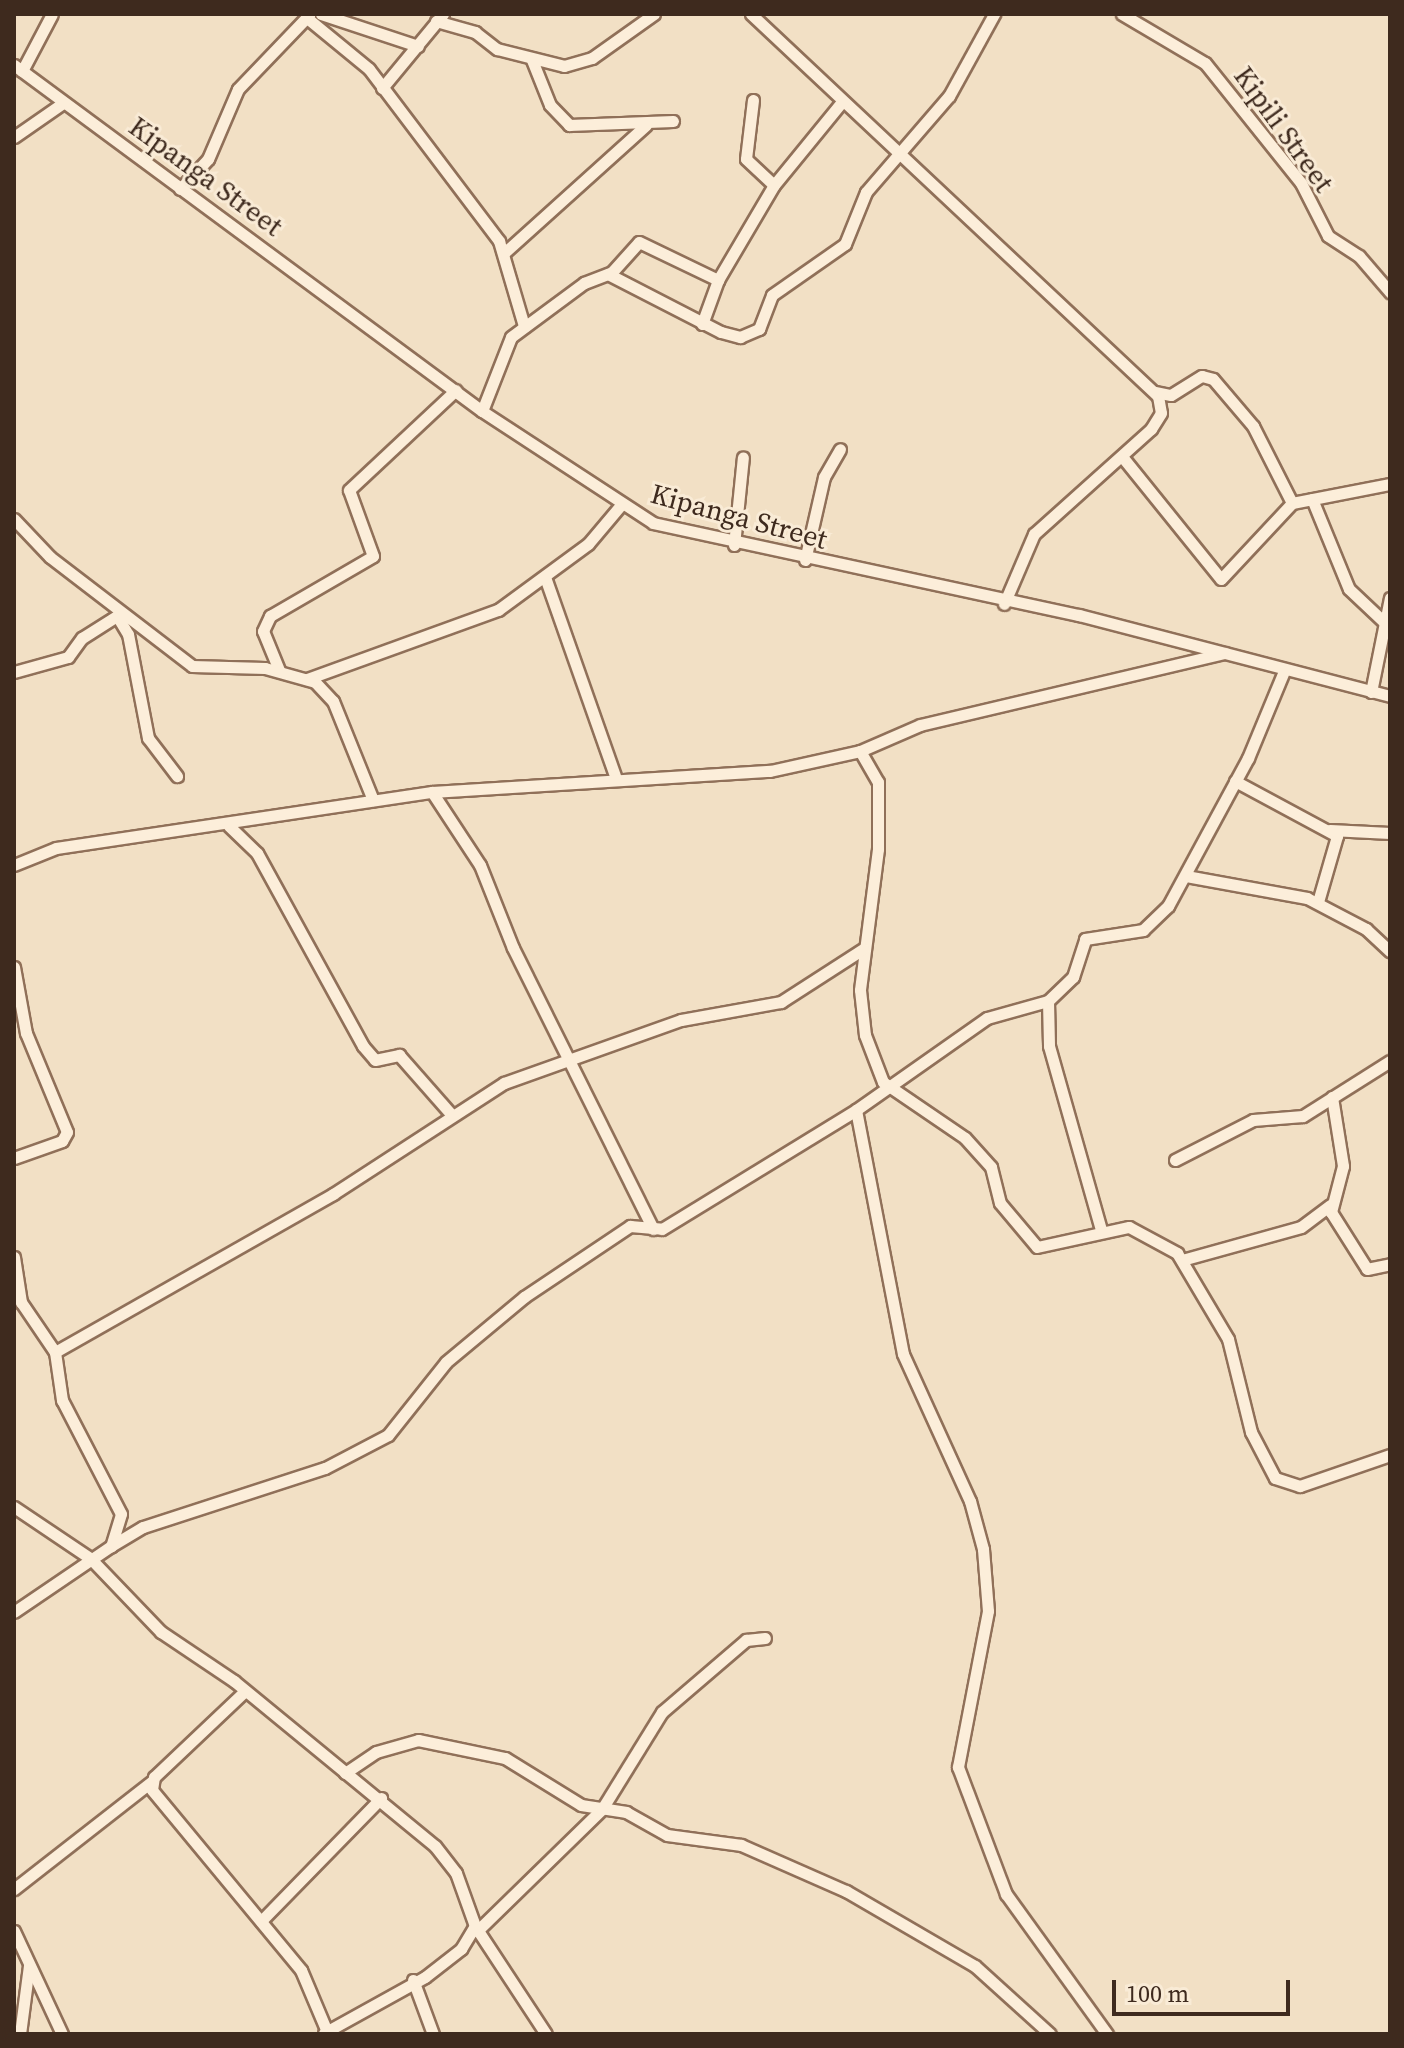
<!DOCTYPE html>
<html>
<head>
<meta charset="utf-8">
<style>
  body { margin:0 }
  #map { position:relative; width:1404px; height:2048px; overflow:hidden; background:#f2e0c5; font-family:"Source Serif 4",serif }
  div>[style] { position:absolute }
  .roads { filter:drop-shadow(2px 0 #907059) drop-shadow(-2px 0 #907059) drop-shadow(0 2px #907059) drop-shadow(0 -2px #907059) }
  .minor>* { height:11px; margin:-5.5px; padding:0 5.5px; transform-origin:5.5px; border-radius:5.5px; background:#fceeda }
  span { translate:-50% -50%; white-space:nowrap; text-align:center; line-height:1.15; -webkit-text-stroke:6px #f9ebd6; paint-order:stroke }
  .street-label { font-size:28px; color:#3e2a1e }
  .frame { position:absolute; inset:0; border:16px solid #3e2a1e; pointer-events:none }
  .scale { position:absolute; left:1112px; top:1980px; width:178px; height:36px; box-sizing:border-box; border:4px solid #3e2a1e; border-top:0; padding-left:10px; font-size:24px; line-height:28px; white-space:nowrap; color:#3e2a1e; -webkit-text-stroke:6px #f9ebd6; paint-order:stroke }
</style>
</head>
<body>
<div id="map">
  <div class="roads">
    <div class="minor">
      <div style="left:321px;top:14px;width:102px;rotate:18.3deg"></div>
      <div style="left:751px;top:14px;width:558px;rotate:43.19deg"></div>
      <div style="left:1158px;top:396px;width:17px;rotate:80deg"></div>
      <div style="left:1161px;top:413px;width:19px;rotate:122deg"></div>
      <div style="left:1151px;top:429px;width:157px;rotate:138.1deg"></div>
      <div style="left:1034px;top:534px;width:76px;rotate:113.2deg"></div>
      <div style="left:1122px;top:14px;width:96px;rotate:30.6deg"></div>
      <div style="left:1205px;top:63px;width:154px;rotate:51.3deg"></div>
      <div style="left:1301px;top:183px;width:59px;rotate:63deg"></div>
      <div style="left:1328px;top:236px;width:37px;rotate:33deg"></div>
      <div style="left:1359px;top:256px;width:48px;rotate:49.3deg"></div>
      <div style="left:307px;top:18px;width:80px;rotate:39.4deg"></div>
      <div style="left:369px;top:69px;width:216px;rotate:52.9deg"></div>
      <div style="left:499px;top:241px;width:89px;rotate:73.6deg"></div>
      <div style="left:436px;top:21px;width:41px;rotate:15.8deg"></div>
      <div style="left:475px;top:32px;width:28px;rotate:38deg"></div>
      <div style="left:497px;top:49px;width:69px;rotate:14.2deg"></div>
      <div style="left:564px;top:66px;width:29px;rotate:-16deg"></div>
      <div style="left:592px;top:58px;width:76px;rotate:-35.4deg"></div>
      <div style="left:532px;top:60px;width:48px;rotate:68.2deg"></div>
      <div style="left:550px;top:105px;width:28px;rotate:46deg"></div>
      <div style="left:569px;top:125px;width:104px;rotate:-2.2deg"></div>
      <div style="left:14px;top:65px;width:582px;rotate:36.48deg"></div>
      <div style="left:482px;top:411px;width:204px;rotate:33.2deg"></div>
      <div style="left:653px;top:523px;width:436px;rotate:12.2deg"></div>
      <div style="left:1079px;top:615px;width:321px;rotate:14.6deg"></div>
      <div style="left:22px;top:71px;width:64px;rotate:-62.2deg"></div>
      <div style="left:382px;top:88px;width:96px;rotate:-50.5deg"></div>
      <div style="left:753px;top:100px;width:59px;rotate:96.8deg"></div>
      <div style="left:746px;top:159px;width:38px;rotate:43deg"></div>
      <div style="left:14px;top:137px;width:60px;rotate:-34.8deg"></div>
      <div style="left:180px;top:189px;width:41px;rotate:-47deg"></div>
      <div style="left:208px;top:159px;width:76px;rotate:-66.8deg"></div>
      <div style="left:238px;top:89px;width:103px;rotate:-46.2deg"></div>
      <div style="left:504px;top:253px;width:191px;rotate:-42deg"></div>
      <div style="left:608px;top:274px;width:127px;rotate:27.2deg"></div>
      <div style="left:721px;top:332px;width:20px;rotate:15deg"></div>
      <div style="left:740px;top:337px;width:21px;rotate:-23deg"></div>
      <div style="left:759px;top:329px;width:36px;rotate:-69deg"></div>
      <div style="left:772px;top:295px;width:89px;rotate:-34.9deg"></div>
      <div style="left:845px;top:244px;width:56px;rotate:-68deg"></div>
      <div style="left:866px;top:192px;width:127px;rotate:-49.2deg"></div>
      <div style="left:949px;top:96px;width:94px;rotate:-61.2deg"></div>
      <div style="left:702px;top:324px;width:47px;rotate:-70deg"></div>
      <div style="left:718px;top:280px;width:110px;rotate:-59.5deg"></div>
      <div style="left:774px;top:185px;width:104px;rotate:-50.8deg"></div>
      <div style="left:1155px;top:392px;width:16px;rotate:11deg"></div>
      <div style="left:1171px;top:395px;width:36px;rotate:-32deg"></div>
      <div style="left:1202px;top:376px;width:11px;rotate:15deg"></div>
      <div style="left:1213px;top:379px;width:62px;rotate:49.6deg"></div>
      <div style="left:1253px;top:426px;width:86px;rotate:63.1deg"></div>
      <div style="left:482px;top:411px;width:79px;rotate:-68.6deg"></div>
      <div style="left:511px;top:337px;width:91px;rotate:-36.5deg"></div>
      <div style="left:584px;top:283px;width:30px;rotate:-21deg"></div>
      <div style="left:612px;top:272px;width:40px;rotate:-48deg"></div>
      <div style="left:639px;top:242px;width:88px;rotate:25.7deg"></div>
      <div style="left:1124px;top:459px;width:154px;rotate:51.1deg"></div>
      <div style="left:1221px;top:579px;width:104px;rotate:-46.9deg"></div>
      <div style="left:1292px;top:503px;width:100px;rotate:-11deg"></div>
      <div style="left:1312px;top:499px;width:97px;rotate:67.7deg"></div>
      <div style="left:1349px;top:589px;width:47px;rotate:43.3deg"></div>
      <div style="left:14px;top:519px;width:52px;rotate:46.5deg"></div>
      <div style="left:50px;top:557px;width:179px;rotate:37.5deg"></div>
      <div style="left:192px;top:666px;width:73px;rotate:1.6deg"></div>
      <div style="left:265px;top:668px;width:52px;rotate:15.6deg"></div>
      <div style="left:315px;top:682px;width:26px;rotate:47deg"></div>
      <div style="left:333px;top:701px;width:107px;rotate:68deg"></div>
      <div style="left:734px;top:545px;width:88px;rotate:-84.2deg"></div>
      <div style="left:805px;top:560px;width:85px;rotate:-77.1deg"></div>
      <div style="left:824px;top:477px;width:32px;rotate:-60deg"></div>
      <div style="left:545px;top:577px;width:214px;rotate:70.6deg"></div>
      <div style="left:117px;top:616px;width:21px;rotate:59deg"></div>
      <div style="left:128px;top:634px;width:106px;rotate:79.1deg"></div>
      <div style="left:148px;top:738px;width:48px;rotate:52.7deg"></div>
      <div style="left:279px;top:670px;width:42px;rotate:-112.3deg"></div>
      <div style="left:263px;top:631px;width:17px;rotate:-65deg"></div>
      <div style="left:270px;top:616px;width:119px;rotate:-30.2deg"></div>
      <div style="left:373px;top:556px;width:70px;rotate:-110deg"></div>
      <div style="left:349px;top:490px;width:146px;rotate:-43.1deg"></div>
      <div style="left:14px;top:672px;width:56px;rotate:-15.5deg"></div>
      <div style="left:68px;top:657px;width:24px;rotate:-54deg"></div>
      <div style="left:82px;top:638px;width:45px;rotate:-32.3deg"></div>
      <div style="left:307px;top:679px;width:203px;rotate:-19.9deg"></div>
      <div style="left:498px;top:610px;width:112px;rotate:-36.3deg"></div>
      <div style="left:588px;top:544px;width:50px;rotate:-49.9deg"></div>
      <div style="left:1371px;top:692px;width:96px;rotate:-78.6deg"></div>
      <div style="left:860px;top:751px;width:36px;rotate:60deg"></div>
      <div style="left:878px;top:782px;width:67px;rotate:90deg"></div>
      <div style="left:878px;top:849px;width:142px;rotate:97.3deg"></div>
      <div style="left:860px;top:990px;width:45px;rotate:83.7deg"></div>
      <div style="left:865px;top:1035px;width:50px;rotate:69deg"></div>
      <div style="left:883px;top:1082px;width:99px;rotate:34.3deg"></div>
      <div style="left:965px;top:1138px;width:39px;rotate:48deg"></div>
      <div style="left:991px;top:1167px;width:37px;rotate:76deg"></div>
      <div style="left:1000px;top:1203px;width:57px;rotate:49.9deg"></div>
      <div style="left:1037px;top:1247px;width:94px;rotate:-12.3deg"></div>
      <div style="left:1129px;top:1227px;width:55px;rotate:28.4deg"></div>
      <div style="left:1177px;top:1253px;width:100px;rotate:59.3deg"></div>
      <div style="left:1228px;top:1339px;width:96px;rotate:76.1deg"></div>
      <div style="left:1251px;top:1432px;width:52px;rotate:62.4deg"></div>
      <div style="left:1275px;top:1478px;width:26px;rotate:18deg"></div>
      <div style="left:1300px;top:1486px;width:95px;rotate:-19deg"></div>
      <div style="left:1235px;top:781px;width:116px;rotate:28.3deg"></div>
      <div style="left:1337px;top:836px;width:69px;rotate:106.1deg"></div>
      <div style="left:432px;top:792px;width:87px;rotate:56.7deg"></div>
      <div style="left:480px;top:865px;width:89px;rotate:68.3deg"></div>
      <div style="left:513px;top:948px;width:314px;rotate:63.5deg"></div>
      <div style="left:229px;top:826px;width:39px;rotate:44deg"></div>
      <div style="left:257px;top:853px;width:220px;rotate:61.2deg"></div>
      <div style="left:363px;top:1046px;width:18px;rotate:49deg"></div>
      <div style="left:375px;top:1060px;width:25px;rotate:-12deg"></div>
      <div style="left:399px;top:1055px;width:77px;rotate:48.7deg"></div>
      <div style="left:1330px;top:830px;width:60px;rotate:2.9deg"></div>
      <div style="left:14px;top:865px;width:45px;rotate:-22deg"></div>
      <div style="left:56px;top:848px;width:380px;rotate:-8.5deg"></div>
      <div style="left:432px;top:792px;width:339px;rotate:-3.6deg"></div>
      <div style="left:770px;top:771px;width:92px;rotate:-12.5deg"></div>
      <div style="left:860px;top:751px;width:65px;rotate:-23.4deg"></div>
      <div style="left:920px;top:725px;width:313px;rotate:-13.3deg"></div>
      <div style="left:1186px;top:876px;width:123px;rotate:10.3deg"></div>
      <div style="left:1307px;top:898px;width:67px;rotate:27.7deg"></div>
      <div style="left:1366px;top:929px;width:33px;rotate:43deg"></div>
      <div style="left:14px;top:967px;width:67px;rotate:79.7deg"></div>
      <div style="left:26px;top:1033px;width:107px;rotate:67.5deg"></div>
      <div style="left:67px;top:1132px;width:10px;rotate:119deg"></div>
      <div style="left:62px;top:1141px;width:51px;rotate:160.5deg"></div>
      <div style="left:1048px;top:1001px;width:45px;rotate:88.7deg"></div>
      <div style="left:1049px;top:1046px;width:191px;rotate:74.2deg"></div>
      <div style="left:1332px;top:1097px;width:70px;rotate:80.9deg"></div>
      <div style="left:1343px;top:1166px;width:48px;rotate:104.6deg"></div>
      <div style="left:1331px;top:1212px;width:67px;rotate:57.7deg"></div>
      <div style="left:1367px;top:1269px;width:24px;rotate:-12deg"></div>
      <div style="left:856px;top:1110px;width:248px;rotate:79.1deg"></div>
      <div style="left:903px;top:1354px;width:162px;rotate:65.5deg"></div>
      <div style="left:970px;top:1501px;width:50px;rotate:74.8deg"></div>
      <div style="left:983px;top:1549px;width:62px;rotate:85.4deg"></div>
      <div style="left:988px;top:1611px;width:159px;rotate:100.9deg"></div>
      <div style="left:958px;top:1767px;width:136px;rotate:69.3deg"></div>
      <div style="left:1006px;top:1894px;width:173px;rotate:54.2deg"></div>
      <div style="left:1175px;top:1160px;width:88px;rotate:-27.1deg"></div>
      <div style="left:1253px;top:1120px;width:50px;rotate:-4.6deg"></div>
      <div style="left:1303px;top:1116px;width:103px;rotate:-32.3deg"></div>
      <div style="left:14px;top:1257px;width:46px;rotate:81.2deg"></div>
      <div style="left:21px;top:1302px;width:60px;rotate:55.8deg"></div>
      <div style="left:55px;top:1352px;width:49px;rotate:81.7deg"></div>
      <div style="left:62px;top:1400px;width:128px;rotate:62.6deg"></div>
      <div style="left:121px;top:1514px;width:34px;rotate:107deg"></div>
      <div style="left:111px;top:1546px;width:117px;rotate:145.8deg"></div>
      <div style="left:1182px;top:1260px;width:123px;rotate:-15.5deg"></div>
      <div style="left:1301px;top:1227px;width:36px;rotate:-37deg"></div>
      <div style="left:55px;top:1352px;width:320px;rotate:-29.6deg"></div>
      <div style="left:333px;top:1194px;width:204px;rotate:-33deg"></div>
      <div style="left:504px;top:1083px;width:188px;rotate:-19.6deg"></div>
      <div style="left:681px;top:1020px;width:102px;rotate:-10.2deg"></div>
      <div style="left:781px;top:1002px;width:98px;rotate:-32.9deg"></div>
      <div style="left:14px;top:1507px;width:92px;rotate:33.9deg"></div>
      <div style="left:90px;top:1558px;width:103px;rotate:46.2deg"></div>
      <div style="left:161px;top:1632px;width:88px;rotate:33.9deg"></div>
      <div style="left:234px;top:1681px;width:260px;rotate:39.4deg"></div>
      <div style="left:435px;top:1846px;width:34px;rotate:52deg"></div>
      <div style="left:456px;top:1873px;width:56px;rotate:70.3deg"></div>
      <div style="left:475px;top:1926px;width:129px;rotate:56.7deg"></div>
      <div style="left:111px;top:1546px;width:37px;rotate:-31deg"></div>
      <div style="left:143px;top:1527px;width:191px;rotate:-18deg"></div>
      <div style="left:325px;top:1468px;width:71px;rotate:-27.6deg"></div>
      <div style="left:388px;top:1435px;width:93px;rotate:-51.5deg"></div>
      <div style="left:446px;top:1362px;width:102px;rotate:-39.8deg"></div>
      <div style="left:524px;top:1297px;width:128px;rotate:-33.8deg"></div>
      <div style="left:630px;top:1226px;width:32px;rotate:5deg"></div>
      <div style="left:662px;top:1229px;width:228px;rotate:-31.5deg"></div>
      <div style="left:856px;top:1110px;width:160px;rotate:-35.1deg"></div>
      <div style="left:987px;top:1018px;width:63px;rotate:-15.6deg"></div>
      <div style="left:1048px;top:1001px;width:35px;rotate:-44deg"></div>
      <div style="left:1073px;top:977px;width:40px;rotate:-72deg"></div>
      <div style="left:1085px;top:939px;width:59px;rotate:-8.8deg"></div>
      <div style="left:1143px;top:930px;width:35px;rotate:-44deg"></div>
      <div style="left:1168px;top:906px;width:168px;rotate:-61.6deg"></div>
      <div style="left:1248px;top:758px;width:94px;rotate:-67.5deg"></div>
      <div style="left:245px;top:1691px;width:125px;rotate:136.6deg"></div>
      <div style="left:154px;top:1777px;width:13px;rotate:99deg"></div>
      <div style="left:152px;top:1790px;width:234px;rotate:50.4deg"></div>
      <div style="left:301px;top:1970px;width:69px;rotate:67.1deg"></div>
      <div style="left:345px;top:1773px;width:37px;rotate:-34deg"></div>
      <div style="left:376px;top:1752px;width:44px;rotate:-15.9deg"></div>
      <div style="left:418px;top:1740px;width:89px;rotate:11.7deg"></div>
      <div style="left:505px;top:1758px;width:89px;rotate:31.7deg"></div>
      <div style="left:581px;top:1805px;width:46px;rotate:8.8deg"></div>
      <div style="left:626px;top:1812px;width:47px;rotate:29.3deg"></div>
      <div style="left:667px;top:1835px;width:75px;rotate:7.7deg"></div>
      <div style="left:741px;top:1845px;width:115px;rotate:23.7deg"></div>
      <div style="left:846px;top:1891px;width:149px;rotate:30.2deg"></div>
      <div style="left:975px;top:1966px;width:101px;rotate:42.2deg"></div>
      <div style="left:14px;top:1889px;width:174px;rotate:-38deg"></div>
      <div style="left:261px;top:1921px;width:172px;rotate:-45.7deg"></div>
      <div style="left:14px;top:1931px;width:114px;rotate:65deg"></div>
      <div style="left:477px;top:1931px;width:175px;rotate:-44.3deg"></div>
      <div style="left:602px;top:1809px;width:114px;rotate:-58.3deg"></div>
      <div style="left:662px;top:1712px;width:111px;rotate:-40.6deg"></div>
      <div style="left:746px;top:1640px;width:19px;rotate:-6deg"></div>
      <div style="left:413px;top:1980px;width:58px;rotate:69.7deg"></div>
      <div style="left:324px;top:2033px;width:115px;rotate:-29deg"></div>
      <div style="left:425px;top:1977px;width:46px;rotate:-37.9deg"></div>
      <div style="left:461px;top:1949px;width:27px;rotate:-59deg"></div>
      <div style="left:20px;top:2034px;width:69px;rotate:-82.5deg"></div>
    </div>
  </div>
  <div class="street-label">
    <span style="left:1284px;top:129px;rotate:54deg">Kipili Street</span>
    <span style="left:206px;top:176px;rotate:36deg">Kipanga Street</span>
    <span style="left:739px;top:516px;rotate:15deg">Kipanga Street</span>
  </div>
  <div class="frame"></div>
  <div class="scale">100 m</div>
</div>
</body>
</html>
